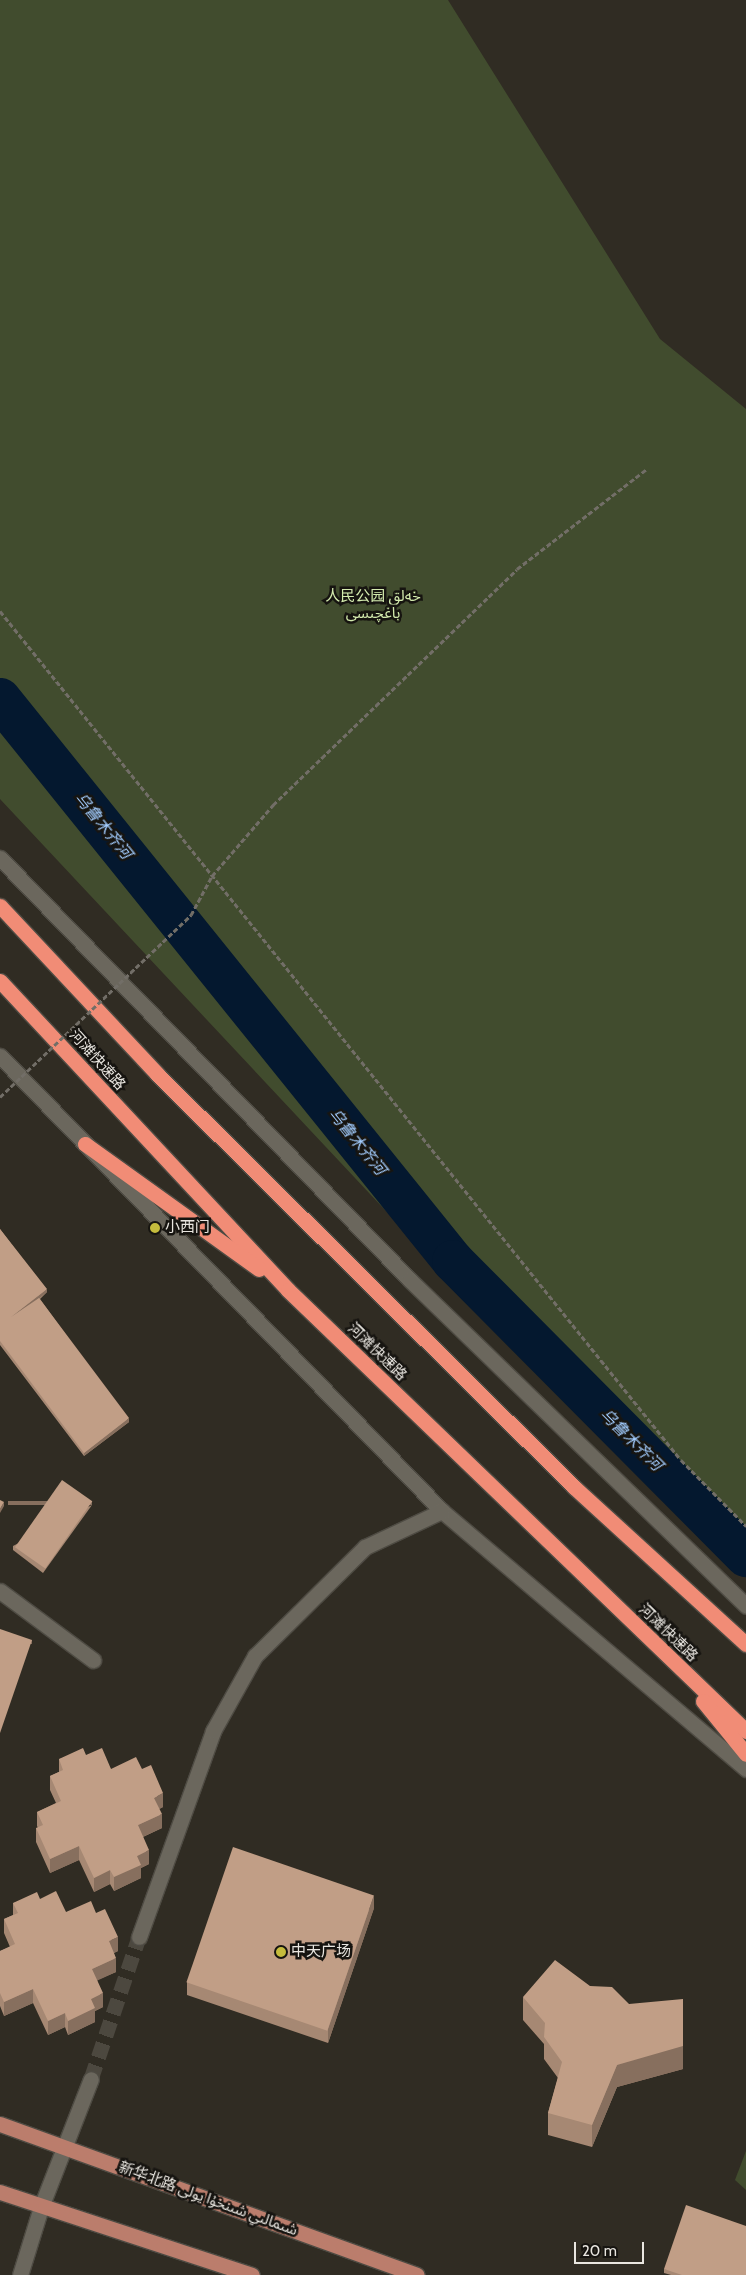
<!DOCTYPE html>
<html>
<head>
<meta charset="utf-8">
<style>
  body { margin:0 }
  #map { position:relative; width:746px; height:2275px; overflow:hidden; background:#302c23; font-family:Cabin,"Noto Sans Arabic","Noto Sans SC",sans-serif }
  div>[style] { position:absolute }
  .green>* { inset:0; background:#414c2e }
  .river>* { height:42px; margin:-21px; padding:0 21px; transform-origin:21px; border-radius:21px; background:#04182f }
  .minor-tunnel>* { height:15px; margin-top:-7.5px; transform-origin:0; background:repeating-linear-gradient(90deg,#4c483f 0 15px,transparent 0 23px) }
  .path>* { height:3px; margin-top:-1.5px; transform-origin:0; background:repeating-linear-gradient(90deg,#726e67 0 5px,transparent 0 7.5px) }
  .roads { filter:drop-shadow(1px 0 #4e4b43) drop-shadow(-1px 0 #4e4b43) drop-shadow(0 1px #4e4b43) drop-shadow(0 -1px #4e4b43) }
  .minor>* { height:15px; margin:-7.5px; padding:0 7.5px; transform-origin:7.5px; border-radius:7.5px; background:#6b675d }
  .major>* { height:15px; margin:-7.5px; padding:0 7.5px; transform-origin:7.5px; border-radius:7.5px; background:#bb7d6c }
  .highway>* { height:15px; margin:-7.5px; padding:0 7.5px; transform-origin:7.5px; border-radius:7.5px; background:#f18c76 }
  .path-bridge>* { height:3px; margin-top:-1.5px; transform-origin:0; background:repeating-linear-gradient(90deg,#726e67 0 5px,transparent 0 7.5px) }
  .wall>* { inset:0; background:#a68873 }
  .shaded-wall>* { inset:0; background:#876f5e; transform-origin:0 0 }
  .building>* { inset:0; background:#c19e86; transform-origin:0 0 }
  .dots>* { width:14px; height:14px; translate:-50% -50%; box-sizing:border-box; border:2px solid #161410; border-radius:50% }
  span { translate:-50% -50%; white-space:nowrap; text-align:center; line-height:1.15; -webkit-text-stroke:5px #161410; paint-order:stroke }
  .park-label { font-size:15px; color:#d4ebae }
  .street-label { font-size:15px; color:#e9e6e0 }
  .poi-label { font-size:15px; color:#e9e6e0 }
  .left { translate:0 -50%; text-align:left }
  .water-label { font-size:16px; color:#a3cdff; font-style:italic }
  .scale { position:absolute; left:574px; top:2242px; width:70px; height:22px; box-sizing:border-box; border:2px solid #e9e6e0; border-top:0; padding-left:6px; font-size:15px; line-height:18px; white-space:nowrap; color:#e9e6e0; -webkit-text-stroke:4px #161410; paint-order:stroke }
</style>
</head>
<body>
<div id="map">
  <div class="green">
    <div style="clip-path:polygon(0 0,448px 0,660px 339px,746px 409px,746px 1563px,474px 1305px,0 799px)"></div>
    <div style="clip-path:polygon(746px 2151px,746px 2190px,735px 2180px)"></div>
  </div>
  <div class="river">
    <div style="left:0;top:699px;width:722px;rotate:51.13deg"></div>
    <div style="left:453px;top:1261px;width:416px;rotate:45.2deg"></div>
  </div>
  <div class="minor-tunnel">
    <div style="left:91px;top:2079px;width:150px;rotate:-71.3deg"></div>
  </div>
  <div class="path">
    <div style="left:0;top:611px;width:1088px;rotate:51.27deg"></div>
    <div style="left:681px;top:1460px;width:93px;rotate:45.4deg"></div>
    <div style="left:191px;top:915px;width:44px;rotate:-61.7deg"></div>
    <div style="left:212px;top:876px;width:94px;rotate:-49.3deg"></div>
    <div style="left:273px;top:805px;width:339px;rotate:-44deg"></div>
    <div style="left:517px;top:569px;width:164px;rotate:-37.6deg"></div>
  </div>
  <div class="roads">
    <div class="minor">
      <div style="left:0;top:858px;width:588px;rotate:45.83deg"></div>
      <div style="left:410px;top:1280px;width:468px;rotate:44.1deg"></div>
      <div style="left:0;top:1056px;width:634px;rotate:45.83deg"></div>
      <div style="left:442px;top:1511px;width:399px;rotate:40.3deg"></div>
      <div style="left:0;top:1591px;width:116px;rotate:36.6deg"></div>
      <div style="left:139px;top:1937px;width:219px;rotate:-70.2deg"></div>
      <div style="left:213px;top:1731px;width:86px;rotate:-60.8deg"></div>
      <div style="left:255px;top:1656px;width:155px;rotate:-44.7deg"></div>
      <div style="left:365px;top:1547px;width:85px;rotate:-25.1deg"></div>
      <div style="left:20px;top:2275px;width:71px;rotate:-72.8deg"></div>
      <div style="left:41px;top:2207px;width:137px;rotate:-68.7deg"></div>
    </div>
    <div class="major">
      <div style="left:0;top:2124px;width:443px;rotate:19.9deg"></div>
      <div style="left:0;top:2192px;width:265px;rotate:18.2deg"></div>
    </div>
    <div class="highway">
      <div style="left:0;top:906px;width:230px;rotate:46.9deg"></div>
      <div style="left:157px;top:1074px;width:587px;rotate:44.72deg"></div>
      <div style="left:574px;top:1487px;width:233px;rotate:42.4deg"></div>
      <div style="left:0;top:981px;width:422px;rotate:47deg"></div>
      <div style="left:288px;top:1290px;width:636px;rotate:43.92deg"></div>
      <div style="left:85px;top:1144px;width:214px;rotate:35.7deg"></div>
      <div style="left:703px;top:1701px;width:68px;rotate:50.9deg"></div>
    </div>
  </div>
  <div class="path-bridge">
    <div style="left:0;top:1097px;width:264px;rotate:-43.6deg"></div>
  </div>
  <div class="wall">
    <div style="clip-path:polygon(0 1229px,47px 1292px,40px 1299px,129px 1422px,84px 1456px,0 1345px)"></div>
    <div style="clip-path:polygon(92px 1505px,43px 1573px,13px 1550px,13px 1546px)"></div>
    <div style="clip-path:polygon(86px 1755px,111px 1769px,142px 1769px,163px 1807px,159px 1809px,162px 1828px,143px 1837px,149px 1864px,141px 1868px,141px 1878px,114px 1891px,110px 1884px,94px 1892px,79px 1860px,50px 1873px,36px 1842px,36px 1828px,38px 1828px,37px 1826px,37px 1812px,56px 1803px,50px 1790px,50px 1776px,59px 1772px,59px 1759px)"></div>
    <div style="clip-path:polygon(40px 1899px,66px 1912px,96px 1913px,118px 1951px,114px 1953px,116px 1972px,97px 1980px,103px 2007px,95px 2011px,95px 2022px,68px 2035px,65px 2027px,48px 2035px,33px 2003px,4px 2016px,0 2006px,0 1951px,10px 1947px,4px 1933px,4px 1919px,13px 1915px,13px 1903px)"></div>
    <div style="clip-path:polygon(374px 1908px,328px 2043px,187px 1995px,187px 1982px)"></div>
    <div style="clip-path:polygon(523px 1997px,683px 2069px,617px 2087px,592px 2147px,548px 2135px,548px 2113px,558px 2078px,544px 2059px,544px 2044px,523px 2020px)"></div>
    <div style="clip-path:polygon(664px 2269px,746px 2275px,671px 2275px,664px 2273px)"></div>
  </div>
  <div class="shaded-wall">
    <div style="clip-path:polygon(47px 1289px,47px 1292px,11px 1321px,11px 1317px)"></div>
    <div style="clip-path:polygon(129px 1418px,129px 1422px,84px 1456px,84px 1453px)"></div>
    <div style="left:92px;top:1501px;width:4px;height:84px;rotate:90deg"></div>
    <div style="clip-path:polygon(4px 1502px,4px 1506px,0 1513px,0 1509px)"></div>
    <div style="left:32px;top:1640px;width:4px;height:98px;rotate:90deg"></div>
    <div style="clip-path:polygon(163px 1793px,163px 1807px,154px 1812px,154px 1798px)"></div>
    <div style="clip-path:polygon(162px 1814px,162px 1828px,138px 1839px,138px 1825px)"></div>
    <div style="clip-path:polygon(79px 1846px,79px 1860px,50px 1873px,50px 1859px)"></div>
    <div style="clip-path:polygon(149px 1850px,149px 1864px,141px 1868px,141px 1878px,114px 1891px,114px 1877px,137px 1856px)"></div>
    <div style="clip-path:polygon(110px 1870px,110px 1884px,94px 1892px,94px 1878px)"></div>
    <div style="clip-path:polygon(374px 1895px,374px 1908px,328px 2043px,328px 2029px)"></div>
    <div style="clip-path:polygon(118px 1937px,118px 1951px,109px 1955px,109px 1941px)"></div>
    <div style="clip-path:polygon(116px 1958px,116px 1972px,92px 1983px,92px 1969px)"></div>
    <div style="clip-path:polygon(33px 1989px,33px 2003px,4px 2016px,4px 2002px)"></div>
    <div style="clip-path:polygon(103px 1993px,103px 2007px,95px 2011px,95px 2022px,68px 2035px,68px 2021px,91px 1999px)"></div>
    <div style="clip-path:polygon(683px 1999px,683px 2069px,617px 2087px,592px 2147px,592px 2125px,617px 2065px)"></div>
    <div style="clip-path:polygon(65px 2013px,65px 2027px,48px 2035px,48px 2021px)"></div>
  </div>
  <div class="building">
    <div style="clip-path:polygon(0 1229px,47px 1289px,11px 1317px,39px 1298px,129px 1418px,84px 1453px,0 1341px)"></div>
    <div style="left:62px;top:1480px;width:37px;height:82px;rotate:35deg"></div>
    <div style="clip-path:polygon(0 1500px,4px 1502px,0 1509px)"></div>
    <div style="clip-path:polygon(0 1629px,32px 1640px,0 1733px)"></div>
    <div style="clip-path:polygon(83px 1748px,86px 1755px,102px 1748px,111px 1769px,136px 1757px,142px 1769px,151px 1765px,163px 1793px,154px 1798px,162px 1814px,138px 1825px,149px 1850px,137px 1856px,141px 1865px,114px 1877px,110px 1870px,94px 1878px,79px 1846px,50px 1859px,36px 1828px,43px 1825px,37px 1812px,61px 1801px,50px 1776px,63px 1770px,59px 1759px)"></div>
    <div style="left:233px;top:1847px;width:149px;height:143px;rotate:19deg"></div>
    <div style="clip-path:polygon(56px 1891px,66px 1912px,91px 1901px,96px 1913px,105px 1909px,118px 1937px,109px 1941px,116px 1958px,92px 1969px,103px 1993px,91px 1999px,95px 2008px,68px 2021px,65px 2013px,48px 2021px,33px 1989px,4px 2002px,0 1993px,0 1951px,15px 1944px,4px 1919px,18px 1913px,13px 1903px,37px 1892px,40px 1899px)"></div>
    <div style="clip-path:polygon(555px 1960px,590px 1986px,612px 1987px,629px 2004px,683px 1999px,683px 2046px,617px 2065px,592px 2125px,548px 2113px,562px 2062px,544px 2037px,545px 2023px,523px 1997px)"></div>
    <div style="clip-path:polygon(686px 2205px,746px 2226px,746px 2275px,682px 2275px,664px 2269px)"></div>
  </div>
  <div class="dots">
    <div style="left:155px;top:1228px;background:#c5bc3d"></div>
    <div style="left:281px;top:1952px;background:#c5bc3d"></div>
  </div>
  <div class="park-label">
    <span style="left:373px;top:605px">人民公园 خەلق<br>باغچىسى</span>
  </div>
  <div class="street-label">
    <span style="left:97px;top:1060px;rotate:48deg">河滩快速路</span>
    <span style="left:377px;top:1352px;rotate:44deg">河滩快速路</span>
    <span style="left:668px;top:1633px;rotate:44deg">河滩快速路</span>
    <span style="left:208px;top:2199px;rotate:20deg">新华北路 شىمالىي شىنخۇا يولى</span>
  </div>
  <div class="poi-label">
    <span class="left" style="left:165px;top:1228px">小西门</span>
    <span class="left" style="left:291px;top:1952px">中天广场</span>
  </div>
  <div class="water-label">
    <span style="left:103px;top:826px;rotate:51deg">乌鲁木齐河</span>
    <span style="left:357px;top:1142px;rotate:51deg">乌鲁木齐河</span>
    <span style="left:631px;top:1440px;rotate:45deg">乌鲁木齐河</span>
  </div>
  <div class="scale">20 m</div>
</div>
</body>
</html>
